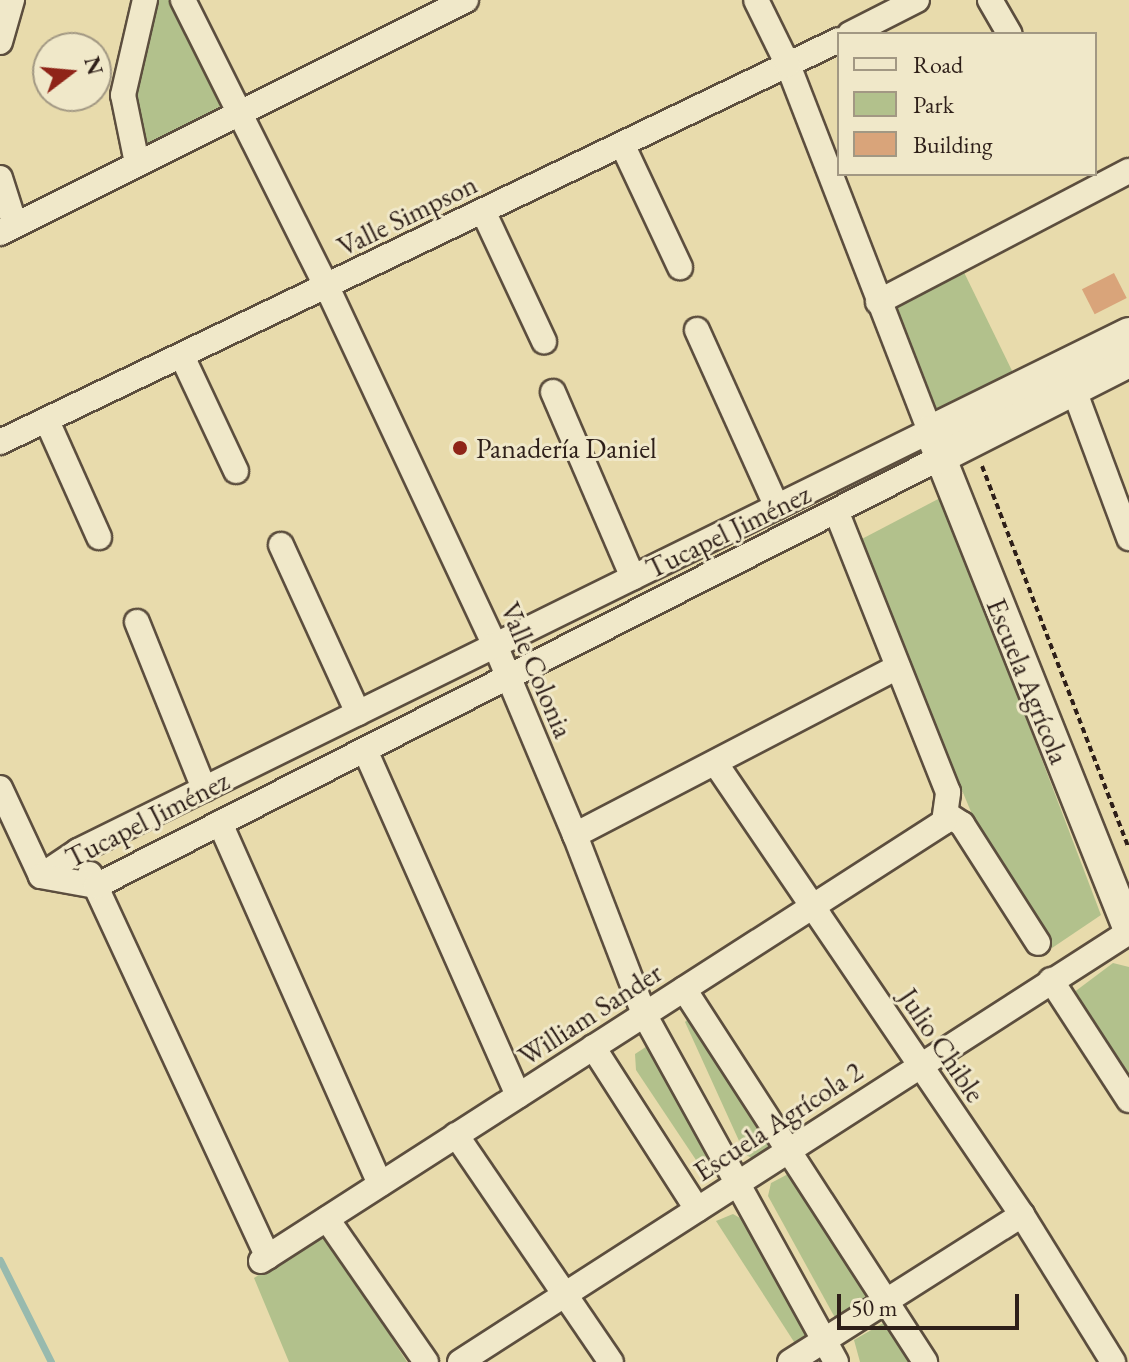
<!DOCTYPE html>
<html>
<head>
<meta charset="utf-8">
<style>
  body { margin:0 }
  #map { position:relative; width:1129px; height:1362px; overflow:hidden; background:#e8dbac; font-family:"EB Garamond",serif }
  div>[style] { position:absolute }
  .green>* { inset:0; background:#b2c18c; transform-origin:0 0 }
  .stream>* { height:7px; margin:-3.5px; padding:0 3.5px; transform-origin:3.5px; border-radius:3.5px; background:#98baae }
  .building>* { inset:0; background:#d9a47a; transform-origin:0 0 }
  .path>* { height:4px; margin-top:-2px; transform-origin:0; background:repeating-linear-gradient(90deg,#2e1f19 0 6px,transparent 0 10px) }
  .roads { filter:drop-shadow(2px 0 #5c4e3e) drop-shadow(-2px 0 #5c4e3e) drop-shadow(0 2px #5c4e3e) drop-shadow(0 -2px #5c4e3e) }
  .minor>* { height:24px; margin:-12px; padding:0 12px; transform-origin:12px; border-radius:12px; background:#f0e8c9 }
  .tertiary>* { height:30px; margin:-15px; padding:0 15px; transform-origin:15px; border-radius:15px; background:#f0e8c9 }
  .dots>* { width:22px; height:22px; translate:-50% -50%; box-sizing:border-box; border:4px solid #f0e8c9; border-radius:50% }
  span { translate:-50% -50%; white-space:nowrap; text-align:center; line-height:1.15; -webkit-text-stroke:6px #f0e8c9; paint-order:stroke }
  .street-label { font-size:28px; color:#2e1f19 }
  .poi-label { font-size:28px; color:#2e1f19 }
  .left { translate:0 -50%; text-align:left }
  .legend { position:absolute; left:837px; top:32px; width:260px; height:144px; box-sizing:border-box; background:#f0e8c9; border:2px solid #a29883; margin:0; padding:10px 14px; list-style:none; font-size:24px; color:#2e1f19 }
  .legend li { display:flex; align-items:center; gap:16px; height:40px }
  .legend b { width:40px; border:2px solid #a29883 }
  .north { position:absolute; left:32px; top:32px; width:80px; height:80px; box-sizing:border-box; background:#f0e8c9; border:2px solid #a29883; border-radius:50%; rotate:74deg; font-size:22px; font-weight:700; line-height:32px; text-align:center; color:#2e1f19 }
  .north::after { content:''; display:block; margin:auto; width:28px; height:36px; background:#8f2418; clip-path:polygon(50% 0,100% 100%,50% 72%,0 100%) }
  .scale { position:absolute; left:837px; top:1294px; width:182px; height:36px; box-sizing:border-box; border:4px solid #2e1f19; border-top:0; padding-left:10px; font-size:24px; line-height:28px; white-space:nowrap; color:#2e1f19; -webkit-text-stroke:6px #f0e8c9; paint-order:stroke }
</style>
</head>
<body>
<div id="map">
  <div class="green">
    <div style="clip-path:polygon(148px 0,180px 0,234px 116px,138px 161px,132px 52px)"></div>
    <div style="left:959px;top:262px;width:131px;height:85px;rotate:64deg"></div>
    <div style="clip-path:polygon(942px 497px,1101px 915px,1052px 948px,984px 843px,858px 541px)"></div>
    <div style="clip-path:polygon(1113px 963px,1129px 967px,1129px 1081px,1073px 993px)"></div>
    <div style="clip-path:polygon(689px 1018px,773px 1142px,771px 1148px,751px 1158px,745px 1154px,685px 1022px)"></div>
    <div style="clip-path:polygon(652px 1043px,713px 1159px,714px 1172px,698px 1163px,636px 1070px,635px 1054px)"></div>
    <div style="clip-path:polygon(792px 1172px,877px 1296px,839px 1325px,768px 1196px,771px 1183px)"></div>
    <div style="clip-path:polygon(733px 1214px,747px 1222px,824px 1362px,807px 1362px,716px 1221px)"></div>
    <div style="clip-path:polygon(324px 1233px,407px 1362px,289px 1362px,254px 1278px)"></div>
    <div style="clip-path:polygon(885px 1322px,918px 1362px,860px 1362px,854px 1340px)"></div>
  </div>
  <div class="stream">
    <div style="left:0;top:1260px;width:114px;rotate:63.4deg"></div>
  </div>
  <div class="building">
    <div style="left:1114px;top:273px;width:28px;height:36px;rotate:63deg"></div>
  </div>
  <div class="path">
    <div style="left:982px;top:466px;width:409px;rotate:69deg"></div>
  </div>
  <div class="roads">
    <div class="minor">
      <div style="left:183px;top:0;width:321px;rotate:63.4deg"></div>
      <div style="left:327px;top:287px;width:395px;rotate:64.9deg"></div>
      <div style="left:495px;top:645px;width:206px;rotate:67.2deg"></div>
      <div style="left:575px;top:835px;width:192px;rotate:68.9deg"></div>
      <div style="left:644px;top:1014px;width:397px;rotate:61.1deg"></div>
      <div style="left:990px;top:0;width:39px;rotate:60deg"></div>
      <div style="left:850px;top:34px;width:75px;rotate:-26.9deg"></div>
      <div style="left:0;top:42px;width:44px;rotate:-74.1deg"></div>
      <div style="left:623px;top:146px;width:134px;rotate:64.8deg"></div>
      <div style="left:137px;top:163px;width:69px;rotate:-101.6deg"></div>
      <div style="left:123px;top:95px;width:98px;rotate:-77deg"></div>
      <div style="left:0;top:178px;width:49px;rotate:72.3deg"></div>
      <div style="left:483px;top:211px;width:144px;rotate:64.9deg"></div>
      <div style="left:0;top:233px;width:521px;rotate:-26.57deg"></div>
      <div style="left:878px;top:302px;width:283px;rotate:-27.6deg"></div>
      <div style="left:697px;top:330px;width:194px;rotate:65.7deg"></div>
      <div style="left:182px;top:356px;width:127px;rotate:64.8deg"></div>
      <div style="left:1074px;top:390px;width:158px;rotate:69.6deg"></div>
      <div style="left:553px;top:392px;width:202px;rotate:66.7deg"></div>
      <div style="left:48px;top:423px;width:125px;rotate:65.9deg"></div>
      <div style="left:0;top:442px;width:930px;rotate:-25.6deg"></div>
      <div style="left:281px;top:545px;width:185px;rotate:65.4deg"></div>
      <div style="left:137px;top:622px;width:180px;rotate:68.1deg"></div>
      <div style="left:365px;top:750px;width:378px;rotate:66.1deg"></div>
      <div style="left:716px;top:764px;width:545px;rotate:55.84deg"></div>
      <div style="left:1022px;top:1215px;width:173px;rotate:58.2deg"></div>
      <div style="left:0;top:788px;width:97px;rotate:65deg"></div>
      <div style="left:948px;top:815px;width:17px;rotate:33deg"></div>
      <div style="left:962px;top:824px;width:141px;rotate:57.4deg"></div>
      <div style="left:220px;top:823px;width:395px;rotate:66.1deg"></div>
      <div style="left:575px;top:835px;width:364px;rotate:-27.5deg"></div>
      <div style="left:90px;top:874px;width:422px;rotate:65.1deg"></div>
      <div style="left:41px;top:876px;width:45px;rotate:-34deg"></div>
      <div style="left:78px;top:851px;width:950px;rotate:-26.24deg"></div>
      <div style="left:930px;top:431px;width:393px;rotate:-111.2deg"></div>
      <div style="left:788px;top:65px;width:72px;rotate:-116.2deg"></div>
      <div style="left:41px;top:876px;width:56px;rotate:10.3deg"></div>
      <div style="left:96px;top:886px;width:944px;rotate:-26.89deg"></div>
      <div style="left:1051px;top:980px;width:143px;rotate:57deg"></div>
      <div style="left:684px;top:989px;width:444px;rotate:57.1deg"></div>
      <div style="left:593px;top:1047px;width:193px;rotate:57.3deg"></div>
      <div style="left:456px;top:1135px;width:275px;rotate:55.7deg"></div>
      <div style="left:327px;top:1219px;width:174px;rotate:55.3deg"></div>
      <div style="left:261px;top:1261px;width:812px;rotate:-32.73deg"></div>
      <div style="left:944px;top:822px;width:30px;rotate:-82deg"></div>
      <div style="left:948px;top:792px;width:302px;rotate:-111.7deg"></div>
      <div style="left:460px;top:1362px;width:795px;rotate:-32.73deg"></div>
      <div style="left:790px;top:1362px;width:275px;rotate:-32.4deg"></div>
    </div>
    <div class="tertiary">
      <div style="left:1129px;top:333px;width:222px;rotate:153.8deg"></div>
      <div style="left:930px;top:431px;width:537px;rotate:68.26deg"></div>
      <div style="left:938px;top:459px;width:214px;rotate:-26.9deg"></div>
    </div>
  </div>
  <div class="dots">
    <div style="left:460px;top:448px;background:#8f2418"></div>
  </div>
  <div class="street-label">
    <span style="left:407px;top:215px;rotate:-26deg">Valle Simpson</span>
    <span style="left:728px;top:531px;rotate:-26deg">Tucapel Jiménez</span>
    <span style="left:537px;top:670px;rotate:67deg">Valle Colonia</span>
    <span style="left:1028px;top:681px;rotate:68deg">Escuela Agrícola</span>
    <span style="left:147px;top:819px;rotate:-27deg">Tucapel Jiménez</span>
    <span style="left:590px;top:1014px;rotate:-33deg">William Sander</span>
    <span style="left:942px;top:1045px;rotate:56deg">Julio Chible</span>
    <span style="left:778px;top:1121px;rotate:-33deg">Escuela Agrícola 2</span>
  </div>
  <div class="poi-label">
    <span class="left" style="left:476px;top:448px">Panadería Daniel</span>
  </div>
  <ul class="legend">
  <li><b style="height:10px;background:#f0e8c9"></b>Road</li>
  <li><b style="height:22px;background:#b2c18c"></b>Park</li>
  <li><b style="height:22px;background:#d9a47a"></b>Building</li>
  </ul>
  <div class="north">N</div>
  <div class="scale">50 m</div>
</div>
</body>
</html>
